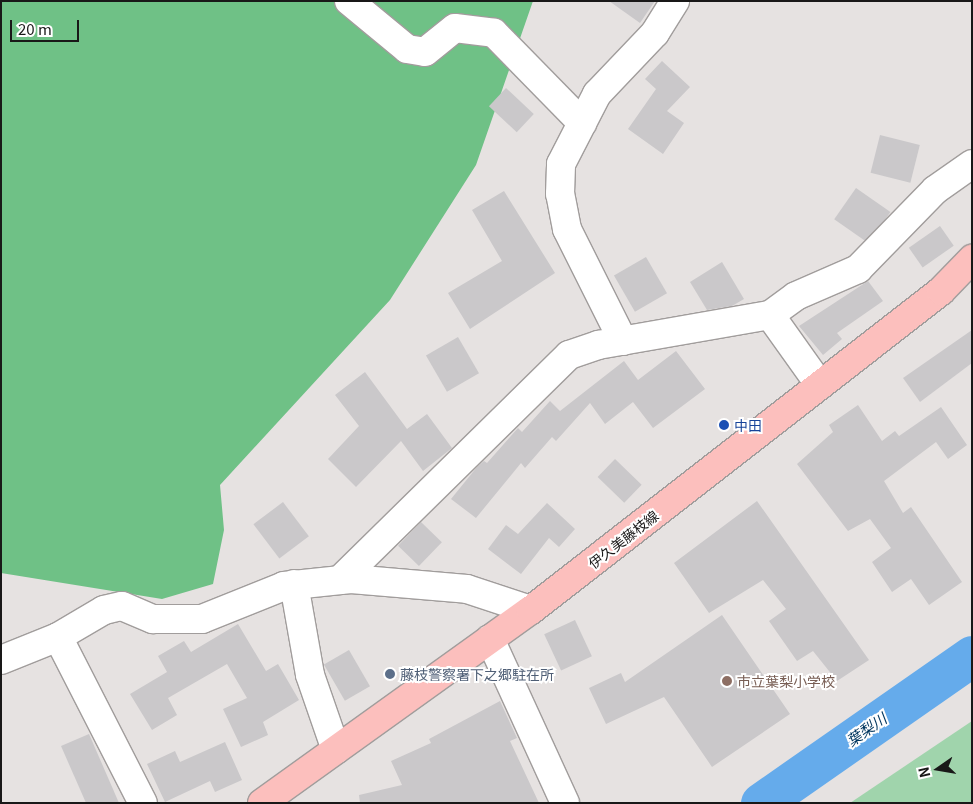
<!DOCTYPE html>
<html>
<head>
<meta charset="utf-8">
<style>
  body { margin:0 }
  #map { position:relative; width:973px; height:804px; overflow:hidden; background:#e6e2e1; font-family:Georgia,"Noto Sans JP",serif }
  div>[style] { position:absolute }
  .green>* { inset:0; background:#a0d4ac }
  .forest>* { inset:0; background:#6fc186 }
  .river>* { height:41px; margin:-20.5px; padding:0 20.5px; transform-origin:20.5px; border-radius:20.5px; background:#65abeb }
  .building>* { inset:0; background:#cac8ca; transform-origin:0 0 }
  .roads { filter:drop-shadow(1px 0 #a19d9c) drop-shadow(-1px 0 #a19d9c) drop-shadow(0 1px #a19d9c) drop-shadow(0 -1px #a19d9c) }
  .minor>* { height:28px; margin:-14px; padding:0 14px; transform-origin:14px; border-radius:14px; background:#fff }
  .major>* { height:28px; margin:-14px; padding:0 14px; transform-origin:14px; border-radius:14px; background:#fcbfbd }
  .dots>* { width:14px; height:14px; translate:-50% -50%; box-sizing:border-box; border:2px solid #fff; border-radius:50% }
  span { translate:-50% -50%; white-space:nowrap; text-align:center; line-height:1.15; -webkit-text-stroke:4px #fff; paint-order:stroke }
  .transit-label { font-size:14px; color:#164399 }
  .left { translate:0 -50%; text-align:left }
  .street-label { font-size:14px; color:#191818 }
  .service-label { font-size:14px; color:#4e5e75 }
  .education-label { font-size:14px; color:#785e54 }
  .water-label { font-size:15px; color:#00365f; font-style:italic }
  .frame { position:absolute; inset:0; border:2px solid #191818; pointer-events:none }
  .north { position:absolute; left:913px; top:744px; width:50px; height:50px; -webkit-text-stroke:4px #fff; paint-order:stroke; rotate:257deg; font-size:14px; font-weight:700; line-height:20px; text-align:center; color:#191818 }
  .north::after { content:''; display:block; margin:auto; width:18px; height:22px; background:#191818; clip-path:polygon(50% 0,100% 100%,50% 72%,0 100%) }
  .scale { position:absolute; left:10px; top:20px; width:69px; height:22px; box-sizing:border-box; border:2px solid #191818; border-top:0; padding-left:6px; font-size:15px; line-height:18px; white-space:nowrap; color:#191818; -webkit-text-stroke:4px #fff; paint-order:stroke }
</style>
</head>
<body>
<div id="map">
  <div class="green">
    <div style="clip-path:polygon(972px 721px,972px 803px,850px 803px)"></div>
  </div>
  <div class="forest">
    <div style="clip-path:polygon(1px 1px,533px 1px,476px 165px,390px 300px,220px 485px,224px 530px,213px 584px,162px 599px,1px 573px)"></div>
  </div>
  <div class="river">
    <div style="left:761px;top:803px;width:257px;rotate:-34.9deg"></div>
  </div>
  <div class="building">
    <div style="clip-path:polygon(609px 1px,655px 1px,640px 23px)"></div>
    <div style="clip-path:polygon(662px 61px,690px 87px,667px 111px,684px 123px,663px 154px,628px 129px,656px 89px,645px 79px)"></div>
    <div style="left:506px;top:88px;width:38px;height:25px;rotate:43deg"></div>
    <div style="left:880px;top:135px;width:41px;height:39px;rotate:14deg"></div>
    <div style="left:856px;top:188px;width:42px;height:38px;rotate:35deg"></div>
    <div style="clip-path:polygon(504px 191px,555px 273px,470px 329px,448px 293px,502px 261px,472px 210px)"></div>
    <div style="left:940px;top:226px;width:24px;height:38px;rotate:55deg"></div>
    <div style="left:646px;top:257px;width:42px;height:37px;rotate:60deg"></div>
    <div style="clip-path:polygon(722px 262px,744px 299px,732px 306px,707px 310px,690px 282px)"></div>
    <div style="clip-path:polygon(868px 281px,883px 301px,837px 333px,842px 339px,823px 355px,799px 326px)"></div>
    <div style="clip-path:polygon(972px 330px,972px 363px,920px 402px,903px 378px)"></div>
    <div style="left:458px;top:337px;width:42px;height:37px;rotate:60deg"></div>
    <div style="clip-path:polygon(676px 351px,705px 389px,653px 428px,633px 402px,605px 424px,590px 403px,556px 441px,552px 437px,525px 468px,521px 463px,476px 518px,451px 499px,477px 467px,484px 461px,487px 463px,518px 428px,522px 432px,550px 401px,560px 411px,624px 361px,638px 380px)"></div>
    <div style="clip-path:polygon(365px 372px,407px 429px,427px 414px,452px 448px,423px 471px,401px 441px,356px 487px,328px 459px,359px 426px,335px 395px)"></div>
    <div style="clip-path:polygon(858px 405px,882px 441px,895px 431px,899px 436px,941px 407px,967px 445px,948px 459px,936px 442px,884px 481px,903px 513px,911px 507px,962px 582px,929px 605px,911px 579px,892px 592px,872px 562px,891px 548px,870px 519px,848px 531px,797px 464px,833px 432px,829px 425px)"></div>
    <div style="left:615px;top:459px;width:37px;height:25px;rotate:44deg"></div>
    <div style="clip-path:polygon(757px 501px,869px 660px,837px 681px,813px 651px,797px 661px,769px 621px,786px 609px,763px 580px,709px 613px,674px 563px)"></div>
    <div style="left:283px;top:502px;width:43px;height:37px;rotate:53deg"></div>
    <div style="clip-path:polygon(547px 503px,575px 529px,559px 547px,549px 538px,521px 574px,488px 549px,506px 525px,518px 534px)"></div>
    <div style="left:421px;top:522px;width:29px;height:33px;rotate:44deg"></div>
    <div style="clip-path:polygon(722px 615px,790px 714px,712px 767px,664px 697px,606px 724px,589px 688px,621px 673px,625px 682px)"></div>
    <div style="left:575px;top:620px;width:40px;height:34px;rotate:65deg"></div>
    <div style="clip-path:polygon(238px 624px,266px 671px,278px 664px,299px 700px,263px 722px,268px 735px,241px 747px,223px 709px,247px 698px,227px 664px,168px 698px,177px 715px,152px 730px,130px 694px,167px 672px,158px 656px,184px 641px,191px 652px)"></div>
    <div style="left:349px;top:650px;width:42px;height:29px;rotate:60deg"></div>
    <div style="clip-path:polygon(500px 701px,517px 738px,510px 741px,539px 803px,360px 803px,359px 795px,402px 785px,391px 761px,431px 743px,429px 739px)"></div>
    <div style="clip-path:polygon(89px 734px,119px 803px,86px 803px,61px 746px)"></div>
    <div style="clip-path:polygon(225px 742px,242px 780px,215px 792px,210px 781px,165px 802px,147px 764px,175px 751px,180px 762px)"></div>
  </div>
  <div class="roads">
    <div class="minor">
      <div style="left:349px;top:1px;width:75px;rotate:39.6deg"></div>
      <div style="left:407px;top:49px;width:18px;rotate:9deg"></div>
      <div style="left:425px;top:52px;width:38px;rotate:-39deg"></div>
      <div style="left:455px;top:28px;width:39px;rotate:7deg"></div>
      <div style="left:494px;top:33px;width:126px;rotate:45.6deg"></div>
      <div style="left:770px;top:315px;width:32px;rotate:-36deg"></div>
      <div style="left:796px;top:296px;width:68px;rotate:-23.5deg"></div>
      <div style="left:858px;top:269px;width:110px;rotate:-45.7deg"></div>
      <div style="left:935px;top:190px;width:45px;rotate:-35.1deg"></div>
      <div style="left:623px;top:341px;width:125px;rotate:-116.6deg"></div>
      <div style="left:567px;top:229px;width:36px;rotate:-101deg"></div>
      <div style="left:560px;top:194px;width:30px;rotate:-88deg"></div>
      <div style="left:561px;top:164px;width:79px;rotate:-62.8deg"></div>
      <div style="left:597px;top:94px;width:84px;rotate:-46.4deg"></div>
      <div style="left:655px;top:33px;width:38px;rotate:-58deg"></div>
      <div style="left:340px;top:580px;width:321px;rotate:-44.5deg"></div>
      <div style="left:569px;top:355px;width:31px;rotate:-19deg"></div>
      <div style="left:598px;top:345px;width:175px;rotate:-9.9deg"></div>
      <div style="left:770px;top:315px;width:86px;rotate:54.5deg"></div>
      <div style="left:294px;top:584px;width:92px;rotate:80deg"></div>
      <div style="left:310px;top:675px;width:79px;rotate:70.9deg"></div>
      <div style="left:58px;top:637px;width:186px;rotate:62.9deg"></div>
      <div style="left:490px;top:639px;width:180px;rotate:65.4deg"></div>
      <div style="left:1px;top:660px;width:61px;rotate:-22deg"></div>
      <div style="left:58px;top:637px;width:53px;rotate:-30.4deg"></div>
      <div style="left:104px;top:610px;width:18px;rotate:-13deg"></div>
      <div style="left:122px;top:606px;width:34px;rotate:23deg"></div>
      <div style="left:153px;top:619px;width:49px"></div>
      <div style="left:202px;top:619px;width:88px;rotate:-21.9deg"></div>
      <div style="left:284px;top:586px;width:67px;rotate:-6deg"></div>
      <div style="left:351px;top:579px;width:116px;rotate:4.9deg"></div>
      <div style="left:467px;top:589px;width:67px;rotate:18.2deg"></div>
    </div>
    <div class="major">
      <div style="left:262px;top:803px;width:331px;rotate:-35.7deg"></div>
      <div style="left:531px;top:610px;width:519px;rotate:-37.88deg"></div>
      <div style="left:941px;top:291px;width:45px;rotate:-45.9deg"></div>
    </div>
  </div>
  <div class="dots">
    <div style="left:724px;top:425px;background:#1a4fb4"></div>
    <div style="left:390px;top:674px;background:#5c6f8a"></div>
    <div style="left:727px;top:681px;background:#8d6e63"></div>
  </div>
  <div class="transit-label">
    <span class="left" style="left:734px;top:425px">中田</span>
  </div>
  <div class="street-label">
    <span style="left:623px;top:539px;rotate:-38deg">伊久美藤枝線</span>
  </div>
  <div class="service-label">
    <span class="left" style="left:400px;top:674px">藤枝警察署下之郷駐在所</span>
  </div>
  <div class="education-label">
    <span class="left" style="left:737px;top:681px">市立葉梨小学校</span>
  </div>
  <div class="water-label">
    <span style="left:866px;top:729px;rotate:-35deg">葉梨川</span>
  </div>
  <div class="frame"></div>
  <div class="north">N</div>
  <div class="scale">20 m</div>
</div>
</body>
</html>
